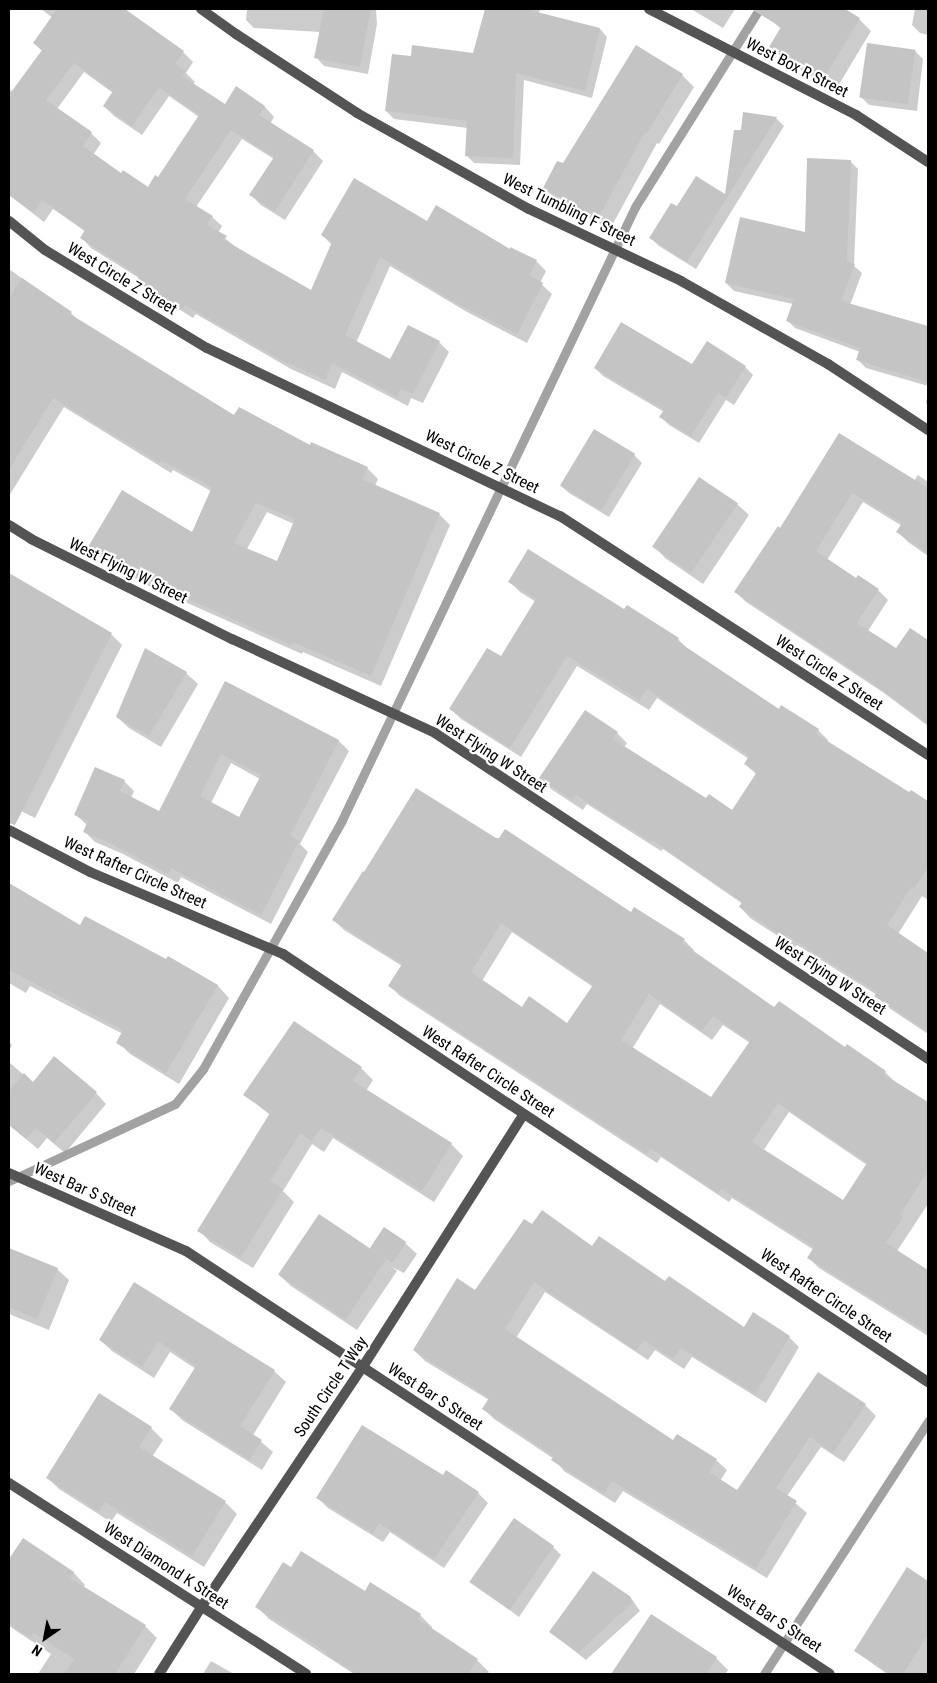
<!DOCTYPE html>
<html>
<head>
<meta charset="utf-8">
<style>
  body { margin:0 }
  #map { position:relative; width:937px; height:1683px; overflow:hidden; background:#fff; font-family:"Roboto Condensed",sans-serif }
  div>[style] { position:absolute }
  .shadow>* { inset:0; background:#0003 }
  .stream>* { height:9px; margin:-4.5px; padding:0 4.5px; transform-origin:4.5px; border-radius:4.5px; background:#a2a2a2 }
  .building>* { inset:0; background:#c4c4c4; transform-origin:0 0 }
  .street>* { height:10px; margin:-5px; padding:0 5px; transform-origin:5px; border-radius:5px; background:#545454 }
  span { translate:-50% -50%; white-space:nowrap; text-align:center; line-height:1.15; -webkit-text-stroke:4.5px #fff; paint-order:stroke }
  .street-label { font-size:16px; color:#000 }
  .frame { position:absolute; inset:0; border:10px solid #000; pointer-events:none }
  .north { position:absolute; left:20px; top:1613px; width:50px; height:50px; -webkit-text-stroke:4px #fff; paint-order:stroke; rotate:213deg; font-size:14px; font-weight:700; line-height:20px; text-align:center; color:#000 }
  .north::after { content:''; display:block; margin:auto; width:18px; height:22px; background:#000; clip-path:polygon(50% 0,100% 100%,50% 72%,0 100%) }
</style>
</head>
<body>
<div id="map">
  <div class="shadow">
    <div style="clip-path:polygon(evenodd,41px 9px,124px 9px,183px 52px,193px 62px,186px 73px,195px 82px,193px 85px,225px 106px,237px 88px,265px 107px,274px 117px,270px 124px,313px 151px,323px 161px,285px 220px,261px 205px,251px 195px,274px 159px,242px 139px,196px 207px,212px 217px,222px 226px,218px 233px,236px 247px,311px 292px,332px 245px,322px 235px,427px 222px,536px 261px,546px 271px,540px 283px,552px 294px,527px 343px,467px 312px,390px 266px,356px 343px,391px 361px,439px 342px,449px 352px,423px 403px,411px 398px,408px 406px,342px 372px,335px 389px,291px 369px,196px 314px,193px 318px,148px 290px,138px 280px,139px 278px,91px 248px,82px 238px,86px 232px,53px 209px,44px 222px,9px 195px,9px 89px,13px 92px,42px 51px,34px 43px,53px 18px,41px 9px,84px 72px,113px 93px,104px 106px,114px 116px,142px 135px,169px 96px,199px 117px,158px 179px,148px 188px,121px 175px,93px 155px,101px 143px,91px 133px,57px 109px,84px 72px)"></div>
    <div style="clip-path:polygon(247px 9px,376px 9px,377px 24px,368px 74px,324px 66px,316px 57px,320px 32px,254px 28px,246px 20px)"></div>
    <div style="clip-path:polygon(486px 9px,540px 9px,539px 14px,600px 29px,607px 37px,592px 98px,524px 80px,520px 165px,474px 163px,466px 155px,468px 128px,394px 119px,386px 111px,412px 57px,474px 54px)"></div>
    <div style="clip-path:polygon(691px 9px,735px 9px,723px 28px)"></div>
    <div style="clip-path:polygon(776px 9px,842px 9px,859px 19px,871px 31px,835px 91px,782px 58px,771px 46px,781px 29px,770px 19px)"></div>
    <div style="clip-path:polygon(915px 9px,928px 9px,928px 35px,920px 33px,912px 25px)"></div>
    <div style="clip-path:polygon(915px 51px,923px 59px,917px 111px,869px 105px,861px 97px)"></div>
    <div style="clip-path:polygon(682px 75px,694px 87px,659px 144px,657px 143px,610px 229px,556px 200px,544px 188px,564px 165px)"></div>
    <div style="clip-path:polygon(745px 114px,777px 119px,784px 126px,696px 269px,659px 246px,651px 238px,677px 207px,726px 196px)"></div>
    <div style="clip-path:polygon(850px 161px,858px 169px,854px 266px,862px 273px,850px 305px,928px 327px,928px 386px,866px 368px,858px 360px,860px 352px,795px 328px,787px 320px,793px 304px,734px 291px,726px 283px,806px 233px)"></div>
    <div style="clip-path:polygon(evenodd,9px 269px,71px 313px,80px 322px,235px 417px,367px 468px,378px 479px,375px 486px,439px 514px,450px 525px,381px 686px,303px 652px,302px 654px,149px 586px,100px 557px,89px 547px,193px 533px,211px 491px,173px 470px,171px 473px,64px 407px,9px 496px,9px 269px,267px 512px,294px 524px,277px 563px,247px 549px,267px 512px)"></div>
    <div style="clip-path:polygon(693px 366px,745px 367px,753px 375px,734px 405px,726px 400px,699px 443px,669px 425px,661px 417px,664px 412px,603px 376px,595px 368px)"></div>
    <div style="clip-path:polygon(928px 391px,928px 406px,926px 403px)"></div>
    <div style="clip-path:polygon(839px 435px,914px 481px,918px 475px,928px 482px,928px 556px,908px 542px,898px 532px,902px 526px,863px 502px,827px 560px,856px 580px,858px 577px,878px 590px,888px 600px,868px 631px,897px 650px,911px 630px,928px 642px,928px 726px,884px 693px,746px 602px,736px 592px,781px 530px)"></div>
    <div style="clip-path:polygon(634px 455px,642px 463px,609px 517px,569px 493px,561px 486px)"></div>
    <div style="clip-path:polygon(737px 504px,749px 515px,703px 584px,665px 558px,654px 546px)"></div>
    <div style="clip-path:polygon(9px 574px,111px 634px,122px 645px,35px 818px,9px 805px)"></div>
    <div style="clip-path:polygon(510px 582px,625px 610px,678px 639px,688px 649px,779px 710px,818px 730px,828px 740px,827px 742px,928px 804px,928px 900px,922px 896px,898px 934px,928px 954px,928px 1034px,886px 1006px,877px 995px,797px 945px,795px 947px,750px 918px,740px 907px,743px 904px,663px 849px,661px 851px,587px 804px,583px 810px,551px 789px,541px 778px,617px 733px,627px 743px,624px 748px,707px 800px,733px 812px,756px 774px,745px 764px,749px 759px,657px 698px,649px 710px,577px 666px,521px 757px,461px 719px,451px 709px,501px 658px,536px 602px,520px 592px)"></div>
    <div style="clip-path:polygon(186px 673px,198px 684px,161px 747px,129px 728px,117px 717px)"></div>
    <div style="clip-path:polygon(evenodd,226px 683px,339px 741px,349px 751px,300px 844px,308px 852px,271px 924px,181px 877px,178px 883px,121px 853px,95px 842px,85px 832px,88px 826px,76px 815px,124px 781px,134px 791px,131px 798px,160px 813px,226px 683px,231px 763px,260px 779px,240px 818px,211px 803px,231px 763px)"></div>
    <div style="clip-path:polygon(evenodd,495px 839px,631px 914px,684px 940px,694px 950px,693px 952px,774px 1009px,885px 1072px,895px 1082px,928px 1103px,928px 1204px,897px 1251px,928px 1271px,928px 1336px,819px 1268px,809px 1258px,814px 1250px,732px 1198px,729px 1202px,661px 1157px,657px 1163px,400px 996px,390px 986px,402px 966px,344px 930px,334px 920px,495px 839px,512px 932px,593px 987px,568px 1025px,522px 1008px,482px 981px,512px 932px,495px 839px,660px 1004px,712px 1040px,723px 1025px,750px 1043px,712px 1098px,632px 1049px,660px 1004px,495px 839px,789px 1112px,867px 1165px,844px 1202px,763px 1151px,789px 1112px)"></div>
    <div style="clip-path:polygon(12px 886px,81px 927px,166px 960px,168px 957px,218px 986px,229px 998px,179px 1084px,130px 1054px,118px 1042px,123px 1034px,30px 986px,26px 993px,9px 983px,9px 892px)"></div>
    <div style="clip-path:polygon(294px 1022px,361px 1068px,373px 1080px,366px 1091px,451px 1144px,463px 1156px,434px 1202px,333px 1138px,324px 1152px,312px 1144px,283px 1191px,294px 1202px,253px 1268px,210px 1242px,199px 1230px,270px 1115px,245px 1095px)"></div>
    <div style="clip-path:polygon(9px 1041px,12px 1045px,9px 1052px)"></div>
    <div style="clip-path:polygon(9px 1062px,33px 1083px,96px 1093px,106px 1104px,65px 1153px,47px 1138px,38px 1149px,9px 1125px)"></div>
    <div style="clip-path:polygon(533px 1226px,593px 1248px,665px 1283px,744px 1328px,789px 1337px,799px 1347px,766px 1403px,692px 1357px,684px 1369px,655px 1350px,648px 1360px,545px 1292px,516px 1338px,674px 1442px,716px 1460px,727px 1470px,720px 1481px,737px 1492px,819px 1373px,865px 1405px,876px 1416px,844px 1462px,821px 1447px,787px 1496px,807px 1513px,767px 1578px,623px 1491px,615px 1503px,564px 1471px,554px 1459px,494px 1419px,484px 1409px,489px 1400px,425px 1361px,414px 1350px,476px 1291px)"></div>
    <div style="clip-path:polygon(384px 1228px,405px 1243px,417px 1254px,404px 1273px,392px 1267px,397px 1271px,357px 1330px,291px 1286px,279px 1275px,370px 1249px)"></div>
    <div style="clip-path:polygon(9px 1249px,57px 1269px,69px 1280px,49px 1330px,9px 1314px)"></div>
    <div style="clip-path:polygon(135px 1284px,274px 1371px,286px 1382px,253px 1435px,273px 1452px,262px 1470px,182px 1420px,171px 1409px,196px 1369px,170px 1352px,154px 1378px,112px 1351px,100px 1340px)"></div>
    <div style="clip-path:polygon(151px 1428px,163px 1440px,152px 1457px,225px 1502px,237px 1514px,204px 1567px,117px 1513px,111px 1522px,59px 1489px,47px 1477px)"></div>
    <div style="clip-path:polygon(443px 1477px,478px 1493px,488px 1503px,444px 1568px,390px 1532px,383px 1542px,328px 1508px,318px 1498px)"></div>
    <div style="clip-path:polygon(24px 1539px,74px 1573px,85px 1585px,83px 1588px,145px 1626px,157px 1638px,134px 1674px,38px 1674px,51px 1654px,9px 1626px,9px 1562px)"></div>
    <div style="clip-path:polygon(553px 1547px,561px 1555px,519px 1617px,472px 1582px)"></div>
    <div style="clip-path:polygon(907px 1568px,928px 1582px,928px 1674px,887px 1674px,855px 1651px)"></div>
    <div style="clip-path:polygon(291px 1569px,365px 1593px,420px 1615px,432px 1627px,431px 1629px,477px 1660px,489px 1672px,487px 1674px,354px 1674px,269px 1619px,257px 1607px)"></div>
    <div style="clip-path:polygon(593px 1573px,631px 1598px,640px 1611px,586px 1660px,551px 1632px)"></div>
    <div style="clip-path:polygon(651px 1616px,716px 1658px,728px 1670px,725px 1674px,615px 1674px,614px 1673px)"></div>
    <div style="clip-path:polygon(211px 1661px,234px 1674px,203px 1674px)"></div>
  </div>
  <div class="stream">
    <div style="left:9px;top:1181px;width:183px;rotate:-24.9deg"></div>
    <div style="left:175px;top:1104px;width:45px;rotate:-51.3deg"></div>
    <div style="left:203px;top:1069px;width:285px;rotate:-60.8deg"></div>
    <div style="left:342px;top:820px;width:679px;rotate:-64.45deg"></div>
    <div style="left:635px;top:207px;width:234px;rotate:-57.9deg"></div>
    <div style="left:764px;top:1674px;width:302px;rotate:-57deg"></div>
  </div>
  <div class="building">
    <div style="clip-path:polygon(evenodd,57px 9px,125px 9px,184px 51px,175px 64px,186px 71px,182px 76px,225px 104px,236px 86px,265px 106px,259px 115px,314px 150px,275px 211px,249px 195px,274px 157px,231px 130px,185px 199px,213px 216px,207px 225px,227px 236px,224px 240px,311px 290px,332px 242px,321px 235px,354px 178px,427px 221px,436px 205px,510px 249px,510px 247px,537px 260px,529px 275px,543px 283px,517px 334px,456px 303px,380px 257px,345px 335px,390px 359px,408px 325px,440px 341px,413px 394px,401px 389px,397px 397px,332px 363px,325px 380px,279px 359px,185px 305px,183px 309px,137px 281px,139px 276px,80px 238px,85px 230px,42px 200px,34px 213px,9px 195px,9px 95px,42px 50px,33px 43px,57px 9px,74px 63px,113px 91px,103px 106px,132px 126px,159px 87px,199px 115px,158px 177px,155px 175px,148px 187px,123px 170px,121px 173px,83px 146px,92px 132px,46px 100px,74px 63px)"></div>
    <div style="clip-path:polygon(324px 9px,371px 9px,360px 67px,314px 58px)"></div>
    <div style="clip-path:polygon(485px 9px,525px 9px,600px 28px,585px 91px,516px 73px,513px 158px,465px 156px,467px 121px,385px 111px,392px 54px,411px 56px,412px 45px,473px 53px)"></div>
    <div style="clip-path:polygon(751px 9px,845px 9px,860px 18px,823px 80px,769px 47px,781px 27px)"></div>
    <div style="left:867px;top:43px;width:49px;height:55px;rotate:8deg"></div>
    <div style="clip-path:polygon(636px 45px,683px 74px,647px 133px,645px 132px,598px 218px,543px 188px,557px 161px,563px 163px)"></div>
    <div style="clip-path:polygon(743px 112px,777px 117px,687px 262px,649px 238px,671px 203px,677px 206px,696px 176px,725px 194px,734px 130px,741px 130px)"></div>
    <div style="clip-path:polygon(807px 158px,851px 160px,847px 261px,855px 264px,841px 301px,928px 326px,928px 382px,856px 360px,860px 348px,786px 321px,794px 299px,725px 283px,740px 217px,805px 232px)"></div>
    <div style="clip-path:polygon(evenodd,22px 278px,72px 312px,70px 314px,234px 415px,239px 407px,310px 445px,311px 442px,368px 467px,362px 479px,440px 513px,371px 676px,293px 642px,291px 645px,137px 576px,88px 547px,122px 490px,192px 532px,212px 487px,162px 461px,160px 463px,53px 398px,9px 469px,9px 298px,22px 278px,256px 503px,295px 519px,277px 561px,234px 543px,256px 503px)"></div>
    <div style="clip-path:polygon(621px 322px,692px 364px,707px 341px,746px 366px,726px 398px,718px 393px,691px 436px,659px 417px,664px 410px,594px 368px)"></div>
    <div style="left:594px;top:429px;width:48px;height:66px;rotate:31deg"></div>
    <div style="clip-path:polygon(839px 433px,928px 488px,928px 553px,896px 532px,902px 523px,852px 493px,816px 551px,856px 578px,858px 575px,879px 589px,857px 623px,896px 648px,910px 628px,928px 640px,928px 724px,872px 683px,734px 592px,778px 526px,780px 528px)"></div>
    <div style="left:699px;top:477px;width:47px;height:84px;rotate:34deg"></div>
    <div style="clip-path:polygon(528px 549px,624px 609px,627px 605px,679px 638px,677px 641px,779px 709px,781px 705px,819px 729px,816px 734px,909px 792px,911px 790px,928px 801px,928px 867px,914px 889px,911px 887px,887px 925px,928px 953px,928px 1032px,874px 996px,877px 992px,786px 935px,785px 938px,739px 907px,742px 902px,652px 840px,651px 842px,576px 795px,572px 800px,539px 778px,585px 710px,618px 732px,613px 739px,706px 798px,709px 794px,732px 810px,757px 772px,744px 764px,749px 756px,647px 689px,639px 700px,567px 656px,510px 748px,449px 709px,487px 648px,501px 656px,536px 599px,508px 582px)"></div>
    <div style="clip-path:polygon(9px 573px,112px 633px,15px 825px,9px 823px)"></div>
    <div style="clip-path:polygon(145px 648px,187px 672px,149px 736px,116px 717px)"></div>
    <div style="clip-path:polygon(evenodd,225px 681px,339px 740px,290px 836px,299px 841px,261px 915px,171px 868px,168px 874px,110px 843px,83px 832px,88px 821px,74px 815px,95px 767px,125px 780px,120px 791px,159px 811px,225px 681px,221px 754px,261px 775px,239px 817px,200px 796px,221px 754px)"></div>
    <div style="clip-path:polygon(evenodd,416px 788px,496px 838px,499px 838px,505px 829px,631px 912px,634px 907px,685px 939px,682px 943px,774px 1007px,779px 1001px,845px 1047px,847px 1044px,886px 1071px,883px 1074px,928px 1102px,928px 1170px,900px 1215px,903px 1217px,886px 1243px,928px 1270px,928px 1333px,807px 1258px,814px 1247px,721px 1189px,718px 1193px,650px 1148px,647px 1154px,388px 986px,402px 964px,332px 920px,363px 871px,364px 872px,416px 788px,501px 923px,593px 985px,567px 1023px,529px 996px,522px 1007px,471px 972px,501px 923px,416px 788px,649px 994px,702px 1031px,713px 1016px,750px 1041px,711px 1097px,621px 1040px,649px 994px,416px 788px,778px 1103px,867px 1163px,843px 1200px,752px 1142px,778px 1103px)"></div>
    <div style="clip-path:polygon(9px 883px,80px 925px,85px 916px,166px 959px,168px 956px,218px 985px,166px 1073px,116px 1043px,123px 1030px,9px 970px)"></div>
    <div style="clip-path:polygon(294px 1021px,362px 1067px,353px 1081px,452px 1143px,422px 1191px,321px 1128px,312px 1141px,300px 1133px,270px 1181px,283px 1189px,241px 1257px,197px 1231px,270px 1113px,243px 1095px)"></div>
    <div style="clip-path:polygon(54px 1056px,97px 1092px,54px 1143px,36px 1128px,26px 1139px,9px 1125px,9px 1091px,24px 1073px,33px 1082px)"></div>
    <div style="clip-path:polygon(542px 1210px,592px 1246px,599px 1236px,665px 1281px,669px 1276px,744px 1327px,753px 1312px,790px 1336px,755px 1394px,681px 1348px,673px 1359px,644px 1340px,636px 1351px,534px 1282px,505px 1329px,673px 1440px,677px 1434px,717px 1459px,709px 1472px,737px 1490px,818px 1372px,866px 1404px,833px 1453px,810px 1437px,776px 1488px,797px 1501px,756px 1568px,612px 1481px,604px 1494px,551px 1460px,554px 1456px,482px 1409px,489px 1398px,413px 1350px,457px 1278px,475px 1290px,524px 1219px,532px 1224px)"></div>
    <div style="left:319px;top:1214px;width:81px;height:73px;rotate:34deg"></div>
    <div style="left:384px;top:1227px;width:27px;height:25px;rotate:34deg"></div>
    <div style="clip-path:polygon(9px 1248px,58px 1268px,37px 1319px,9px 1307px)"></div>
    <div style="clip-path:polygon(134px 1282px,275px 1370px,240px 1426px,262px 1440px,250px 1460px,169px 1409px,196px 1366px,158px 1341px,142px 1367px,99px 1340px)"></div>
    <div style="clip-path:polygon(99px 1393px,152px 1427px,139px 1447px,226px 1501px,192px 1556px,105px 1502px,99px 1512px,46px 1478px)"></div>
    <div style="clip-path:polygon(362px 1425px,443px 1475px,446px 1470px,479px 1492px,434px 1559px,379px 1523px,373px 1533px,316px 1498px)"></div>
    <div style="left:514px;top:1518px;width:49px;height:78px;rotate:35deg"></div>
    <div style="clip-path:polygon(23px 1538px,74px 1572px,70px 1578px,146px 1625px,115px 1674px,65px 1674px,74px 1659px,34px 1633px,30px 1638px,9px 1624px,9px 1559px)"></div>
    <div style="clip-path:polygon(301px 1551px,365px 1591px,370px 1582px,421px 1614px,418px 1619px,478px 1659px,468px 1674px,357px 1674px,325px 1654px,326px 1652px,255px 1607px,283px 1562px,291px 1567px)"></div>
    <div style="clip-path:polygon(907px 1567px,928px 1581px,928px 1634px,903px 1674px,891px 1674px,854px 1651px)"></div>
    <div style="clip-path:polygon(593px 1571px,631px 1597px,630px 1600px,633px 1602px,578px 1653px,549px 1632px)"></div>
    <div style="clip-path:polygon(651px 1614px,717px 1657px,706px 1674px,611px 1674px)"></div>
  </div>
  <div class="street">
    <div style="left:201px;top:9px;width:43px;rotate:35.5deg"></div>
    <div style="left:236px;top:34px;width:145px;rotate:33.1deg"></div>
    <div style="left:357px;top:113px;width:197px;rotate:29.2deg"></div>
    <div style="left:529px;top:209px;width:168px;rotate:25.3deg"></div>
    <div style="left:681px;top:281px;width:169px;rotate:29.5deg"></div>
    <div style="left:828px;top:364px;width:120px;rotate:33.4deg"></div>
    <div style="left:649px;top:9px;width:233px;rotate:27.1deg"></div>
    <div style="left:856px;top:115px;width:86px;rotate:33.1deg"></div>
    <div style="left:9px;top:221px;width:46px;rotate:38.9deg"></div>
    <div style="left:45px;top:250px;width:189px;rotate:31.2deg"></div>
    <div style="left:207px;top:348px;width:391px;rotate:25.5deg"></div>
    <div style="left:560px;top:516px;width:439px;rotate:33deg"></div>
    <div style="left:9px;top:525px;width:26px;rotate:32deg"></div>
    <div style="left:31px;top:539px;width:225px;rotate:26.5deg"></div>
    <div style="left:232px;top:639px;width:224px;rotate:24.8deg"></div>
    <div style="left:435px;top:733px;width:591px;rotate:33.47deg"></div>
    <div style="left:9px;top:830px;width:91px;rotate:27.4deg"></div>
    <div style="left:90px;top:872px;width:210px;rotate:23deg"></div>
    <div style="left:283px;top:954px;width:774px;rotate:33.57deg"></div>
    <div style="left:9px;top:1173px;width:193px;rotate:23.8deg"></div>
    <div style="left:186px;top:1251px;width:770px;rotate:33.3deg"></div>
    <div style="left:9px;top:1483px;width:353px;rotate:32.7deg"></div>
    <div style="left:159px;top:1674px;width:80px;rotate:-57.7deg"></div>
    <div style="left:202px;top:1606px;width:287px;rotate:-56.1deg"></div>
    <div style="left:362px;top:1368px;width:301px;rotate:-57.5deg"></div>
  </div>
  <div class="street-label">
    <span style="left:797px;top:68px;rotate:27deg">West Box R Street</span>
    <span style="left:569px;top:210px;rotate:26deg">West Tumbling F Street</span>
    <span style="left:122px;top:279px;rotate:31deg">West Circle Z Street</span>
    <span style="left:482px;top:462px;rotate:26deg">West Circle Z Street</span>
    <span style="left:128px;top:571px;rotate:26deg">West Flying W Street</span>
    <span style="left:829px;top:673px;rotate:33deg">West Circle Z Street</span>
    <span style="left:491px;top:754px;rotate:33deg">West Flying W Street</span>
    <span style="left:135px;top:873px;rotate:24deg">West Rafter Circle Street</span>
    <span style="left:830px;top:976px;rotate:33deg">West Flying W Street</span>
    <span style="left:488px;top:1072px;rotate:33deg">West Rafter Circle Street</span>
    <span style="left:85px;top:1190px;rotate:24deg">West Bar S Street</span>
    <span style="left:826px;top:1296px;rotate:34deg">West Rafter Circle Street</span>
    <span style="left:331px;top:1387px;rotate:-56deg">South Circle T Way</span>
    <span style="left:435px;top:1397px;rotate:33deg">West Bar S Street</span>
    <span style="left:166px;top:1566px;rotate:33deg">West Diamond K Street</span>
    <span style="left:774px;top:1619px;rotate:33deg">West Bar S Street</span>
  </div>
  <div class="frame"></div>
  <div class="north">N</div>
</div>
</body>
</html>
